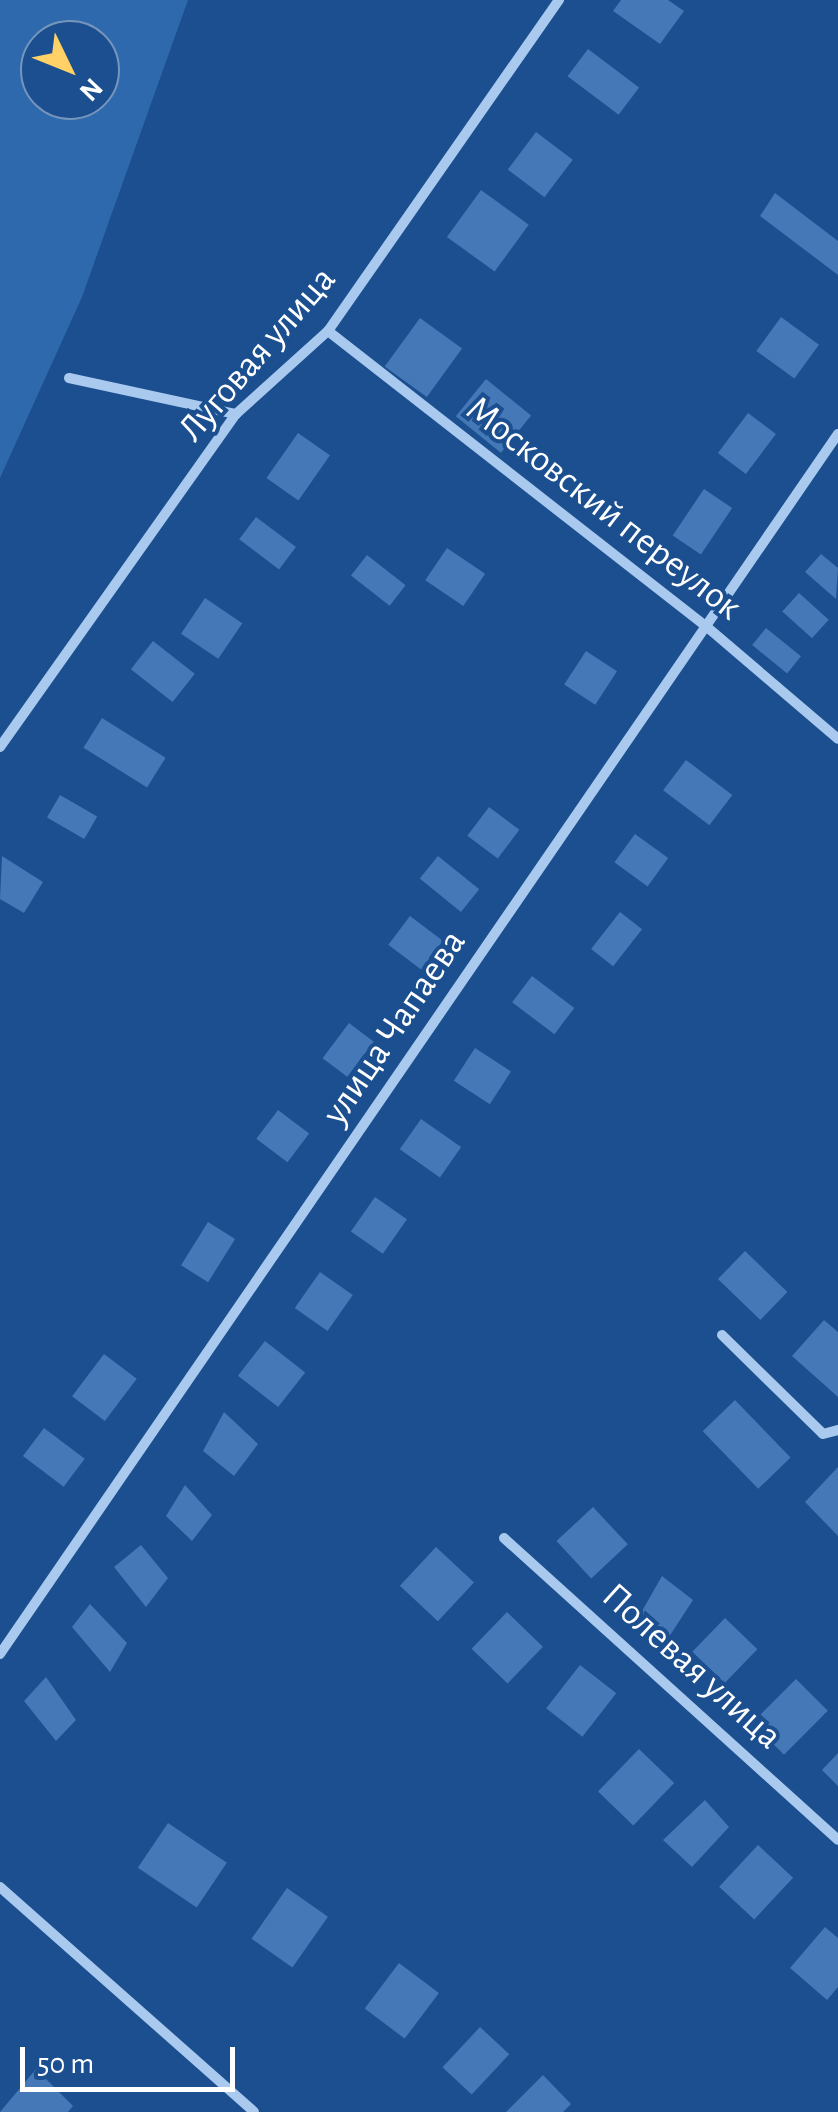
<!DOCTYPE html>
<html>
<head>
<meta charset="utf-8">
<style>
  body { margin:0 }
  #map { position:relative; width:838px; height:2112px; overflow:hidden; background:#1b4f8f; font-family:"Alegreya Sans",sans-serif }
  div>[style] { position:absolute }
  .green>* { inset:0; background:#2e69ad }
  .building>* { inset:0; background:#4478b7; transform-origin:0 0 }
  .minor>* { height:10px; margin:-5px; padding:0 5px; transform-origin:5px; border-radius:5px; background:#a9c9ee }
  span { translate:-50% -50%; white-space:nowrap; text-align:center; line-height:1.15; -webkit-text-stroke:8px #1b4f8f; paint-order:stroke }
  .street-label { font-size:38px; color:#fff }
  .north { position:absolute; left:20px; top:20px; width:100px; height:100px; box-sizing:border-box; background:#1b4f8f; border:2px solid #7695bc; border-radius:50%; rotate:133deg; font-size:28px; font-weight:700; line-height:40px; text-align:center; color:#fff }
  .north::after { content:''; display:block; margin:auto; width:35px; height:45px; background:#ffd166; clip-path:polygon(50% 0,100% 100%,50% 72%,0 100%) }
  .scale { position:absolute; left:20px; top:2047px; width:215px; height:45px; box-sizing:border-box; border:5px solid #fff; border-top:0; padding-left:12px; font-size:30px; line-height:35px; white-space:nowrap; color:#fff; -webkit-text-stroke:8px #1b4f8f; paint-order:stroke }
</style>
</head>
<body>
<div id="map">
  <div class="green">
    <div style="clip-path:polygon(evenodd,0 0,188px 0,82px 297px,0 478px,0 0,40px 40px,100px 40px,100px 100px,40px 100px,40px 40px)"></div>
  </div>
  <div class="building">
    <div style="clip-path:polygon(621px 0,668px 0,684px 11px,660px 44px,613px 11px)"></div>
    <div style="left:588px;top:49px;width:64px;height:34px;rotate:37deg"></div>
    <div style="left:536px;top:132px;width:46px;height:47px;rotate:37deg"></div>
    <div style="left:481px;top:190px;width:59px;height:58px;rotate:36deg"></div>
    <div style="clip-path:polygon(775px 193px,838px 241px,838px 275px,760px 216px)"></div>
    <div style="left:781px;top:317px;width:47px;height:42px;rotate:36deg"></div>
    <div style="left:420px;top:318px;width:52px;height:60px;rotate:36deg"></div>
    <div style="left:486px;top:379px;width:58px;height:48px;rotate:39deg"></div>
    <div style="left:748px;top:413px;width:35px;height:50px;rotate:37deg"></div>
    <div style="left:298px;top:433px;width:39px;height:55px;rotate:35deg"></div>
    <div style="left:704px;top:489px;width:34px;height:56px;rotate:34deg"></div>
    <div style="left:256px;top:517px;width:50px;height:28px;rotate:37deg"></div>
    <div style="left:447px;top:548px;width:46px;height:39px;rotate:34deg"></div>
    <div style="clip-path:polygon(821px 554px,838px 568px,836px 599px,805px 572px)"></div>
    <div style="left:367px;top:555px;width:49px;height:26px;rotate:38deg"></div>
    <div style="left:799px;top:593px;width:40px;height:25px;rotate:42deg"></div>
    <div style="left:205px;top:598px;width:45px;height:43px;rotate:34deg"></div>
    <div style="left:766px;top:628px;width:45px;height:22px;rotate:39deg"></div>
    <div style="left:153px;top:641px;width:53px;height:36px;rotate:38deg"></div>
    <div style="left:586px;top:651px;width:37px;height:40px;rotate:33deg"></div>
    <div style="left:102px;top:718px;width:75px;height:35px;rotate:32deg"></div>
    <div style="left:686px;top:760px;width:58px;height:38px;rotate:37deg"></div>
    <div style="left:60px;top:795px;width:43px;height:26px;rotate:30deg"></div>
    <div style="left:489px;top:807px;width:38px;height:36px;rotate:37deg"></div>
    <div style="left:635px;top:834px;width:41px;height:35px;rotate:36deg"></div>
    <div style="clip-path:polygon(2px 856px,43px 882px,24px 913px,0 899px)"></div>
    <div style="left:438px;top:856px;width:53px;height:29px;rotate:39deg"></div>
    <div style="left:620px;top:912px;width:28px;height:47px;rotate:38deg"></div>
    <div style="left:410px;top:916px;width:41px;height:36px;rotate:37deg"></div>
    <div style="left:532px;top:976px;width:53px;height:33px;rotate:37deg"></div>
    <div style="left:349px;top:1023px;width:31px;height:44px;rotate:37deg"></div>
    <div style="left:475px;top:1048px;width:43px;height:39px;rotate:33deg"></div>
    <div style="left:278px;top:1110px;width:39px;height:36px;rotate:37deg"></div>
    <div style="left:421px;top:1119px;width:49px;height:37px;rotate:35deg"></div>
    <div style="left:375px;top:1197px;width:39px;height:42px;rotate:35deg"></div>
    <div style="left:208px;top:1222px;width:32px;height:51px;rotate:32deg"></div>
    <div style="left:745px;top:1251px;width:59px;height:39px;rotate:44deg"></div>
    <div style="left:320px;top:1272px;width:40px;height:44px;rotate:35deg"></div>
    <div style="clip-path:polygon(824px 1320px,838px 1332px,838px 1397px,792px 1356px)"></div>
    <div style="left:265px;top:1341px;width:51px;height:44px;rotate:38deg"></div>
    <div style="left:104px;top:1354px;width:41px;height:53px;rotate:37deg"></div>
    <div style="left:735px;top:1400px;width:80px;height:45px;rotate:46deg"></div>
    <div style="clip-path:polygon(224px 1412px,258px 1444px,234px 1476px,203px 1451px)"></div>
    <div style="left:44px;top:1428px;width:51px;height:35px;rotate:37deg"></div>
    <div style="clip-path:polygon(838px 1467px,838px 1536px,805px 1502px)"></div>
    <div style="clip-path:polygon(185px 1485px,212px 1515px,192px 1541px,166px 1516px)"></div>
    <div style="left:593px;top:1507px;width:51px;height:50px;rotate:47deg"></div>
    <div style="clip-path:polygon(141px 1545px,168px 1578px,146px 1607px,114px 1567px)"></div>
    <div style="left:436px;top:1547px;width:52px;height:53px;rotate:43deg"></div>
    <div style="clip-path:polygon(662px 1576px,693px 1600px,667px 1640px,638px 1618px)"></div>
    <div style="clip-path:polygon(90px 1604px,127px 1643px,110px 1672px,72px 1627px)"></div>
    <div style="left:507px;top:1612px;width:50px;height:51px;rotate:44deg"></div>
    <div style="left:725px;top:1618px;width:45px;height:47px;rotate:44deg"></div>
    <div style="left:580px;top:1665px;width:46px;height:55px;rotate:38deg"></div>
    <div style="clip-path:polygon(46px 1677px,76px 1720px,56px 1741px,24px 1701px)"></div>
    <div style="left:796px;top:1679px;width:45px;height:62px;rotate:45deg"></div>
    <div style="left:639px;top:1749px;width:49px;height:59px;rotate:44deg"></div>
    <div style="clip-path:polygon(838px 1753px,838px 1786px,822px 1770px)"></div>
    <div style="clip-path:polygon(705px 1800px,729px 1827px,692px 1867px,663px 1840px)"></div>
    <div style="left:168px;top:1823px;width:71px;height:54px;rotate:34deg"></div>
    <div style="left:758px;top:1845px;width:48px;height:57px;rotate:43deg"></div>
    <div style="left:287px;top:1888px;width:50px;height:62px;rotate:35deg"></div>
    <div style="clip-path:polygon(825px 1927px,838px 1938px,838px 1987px,827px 2000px,790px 1968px)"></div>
    <div style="left:399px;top:1963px;width:50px;height:57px;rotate:37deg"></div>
    <div style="left:480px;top:2027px;width:40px;height:55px;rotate:43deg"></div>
    <div style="clip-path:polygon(36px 2069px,73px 2106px,68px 2112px,0 2112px)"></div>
    <div style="clip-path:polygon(543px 2075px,571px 2104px,563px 2112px,506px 2112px)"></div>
  </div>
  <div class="minor">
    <div style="left:328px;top:331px;width:481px;rotate:38deg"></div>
    <div style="left:707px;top:627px;width:172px;rotate:40.5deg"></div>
    <div style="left:69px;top:378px;width:171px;rotate:12.2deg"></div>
    <div style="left:0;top:747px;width:408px;rotate:-54.7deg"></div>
    <div style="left:236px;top:414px;width:124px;rotate:-42.1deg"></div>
    <div style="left:328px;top:331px;width:404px;rotate:-55.1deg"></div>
    <div style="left:722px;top:1335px;width:141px;rotate:44.4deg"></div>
    <div style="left:823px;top:1434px;width:16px;rotate:-15deg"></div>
    <div style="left:504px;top:1538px;width:450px;rotate:42.1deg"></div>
    <div style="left:0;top:1654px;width:1480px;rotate:-55.52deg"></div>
    <div style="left:0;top:1887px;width:339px;rotate:41.5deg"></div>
  </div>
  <div class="street-label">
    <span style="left:258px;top:355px;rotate:-49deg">Луговая улица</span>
    <span style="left:603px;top:509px;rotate:38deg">Московский переулок</span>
    <span style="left:395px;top:1028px;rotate:-56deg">улица Чапаева</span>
    <span style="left:691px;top:1667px;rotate:42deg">Полевая улица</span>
  </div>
  <div class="north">N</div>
  <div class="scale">50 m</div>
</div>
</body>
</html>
